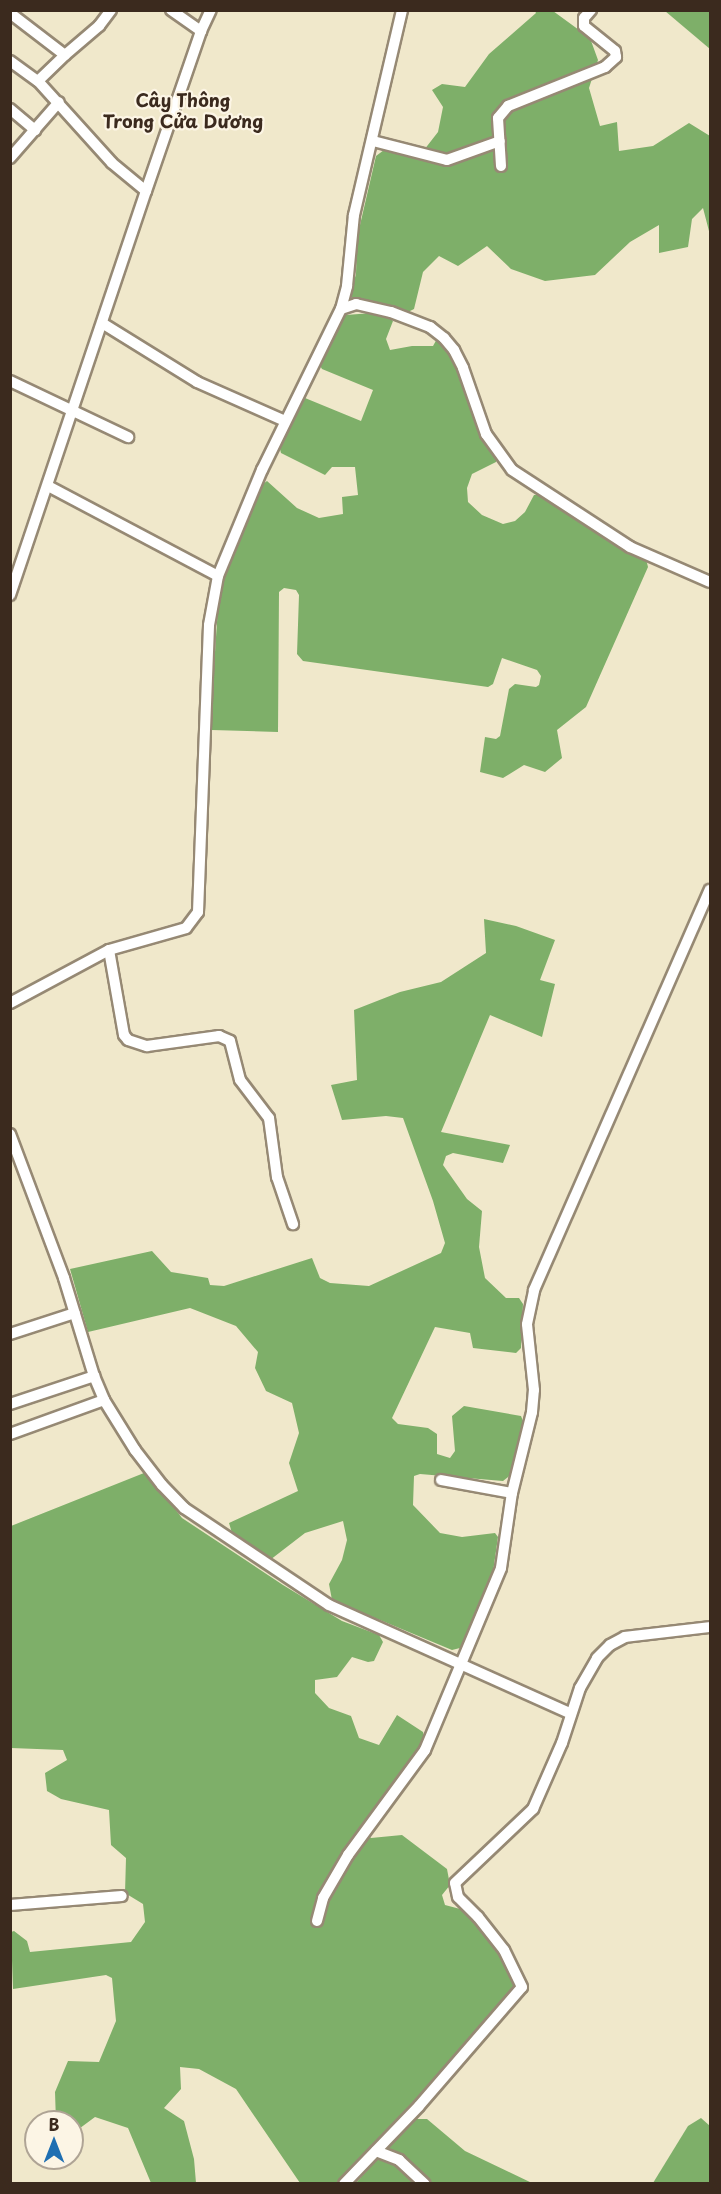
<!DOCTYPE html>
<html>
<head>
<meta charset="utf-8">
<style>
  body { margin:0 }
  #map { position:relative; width:721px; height:2194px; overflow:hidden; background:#f0e8cb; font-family:"Playpen Sans",sans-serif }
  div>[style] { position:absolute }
  .forest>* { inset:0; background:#7eaf69 }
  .roads { filter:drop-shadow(2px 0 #968974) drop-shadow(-2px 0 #968974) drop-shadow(0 2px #968974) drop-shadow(0 -2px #968974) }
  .minor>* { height:10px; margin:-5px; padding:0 5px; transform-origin:5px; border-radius:5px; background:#fff }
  span { translate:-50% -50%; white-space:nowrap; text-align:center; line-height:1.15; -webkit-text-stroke:4.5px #fcf5e5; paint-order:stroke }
  .quarter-label { font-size:18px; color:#3b2a1e; font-weight:700 }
  .frame { position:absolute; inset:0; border:12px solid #3b2a1e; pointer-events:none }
  .north { position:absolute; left:24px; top:2110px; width:60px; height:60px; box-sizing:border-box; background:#fcf5e5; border:2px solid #afa495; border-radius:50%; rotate:0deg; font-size:16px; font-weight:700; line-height:24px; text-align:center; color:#3b2a1e }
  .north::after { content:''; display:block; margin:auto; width:21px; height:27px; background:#1f6fb2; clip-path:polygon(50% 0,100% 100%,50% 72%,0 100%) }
</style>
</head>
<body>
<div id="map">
  <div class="forest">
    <div style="clip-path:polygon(535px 11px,553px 11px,590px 38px,598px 60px,589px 88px,600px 126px,617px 122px,619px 151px,653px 146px,689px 123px,710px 136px,710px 235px,703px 208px,692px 219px,688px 247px,659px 253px,659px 225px,630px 242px,595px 275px,545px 281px,511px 269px,487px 246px,458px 266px,439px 256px,423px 272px,414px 309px,408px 312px,355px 300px,350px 296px,356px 274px,357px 238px,376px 156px,384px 150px,417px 159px,438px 132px,443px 107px,432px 90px,442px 84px,465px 87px,489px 54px,536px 13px)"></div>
    <div style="clip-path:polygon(665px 11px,710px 11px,710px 49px)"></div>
    <div style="clip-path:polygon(372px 313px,388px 317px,393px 321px,386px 339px,390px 350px,412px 346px,433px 346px,438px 337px,458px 367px,497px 457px,496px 462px,472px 474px,467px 488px,468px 502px,482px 515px,503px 524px,515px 521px,525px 512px,534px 495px,541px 495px,612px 542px,646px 559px,648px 567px,586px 707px,557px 730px,562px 758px,545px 772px,524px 765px,503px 778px,480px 772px,485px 737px,496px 739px,500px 736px,509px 689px,515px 684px,536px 687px,539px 685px,541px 676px,537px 670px,502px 658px,493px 684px,488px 687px,303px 661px,297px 654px,299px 595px,296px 590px,284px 588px,279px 592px,278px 732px,212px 730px,210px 727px,220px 577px,259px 487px,267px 481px,297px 508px,319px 518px,343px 514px,342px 497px,358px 495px,355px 467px,332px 467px,325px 475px,281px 453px,279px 445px,301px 401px,305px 398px,361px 421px,373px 390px,322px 369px,319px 364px,339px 320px,346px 315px)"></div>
    <div style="clip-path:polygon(484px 919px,516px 926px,555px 940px,540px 980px,555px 984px,542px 1037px,490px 1015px,441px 1132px,510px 1145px,503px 1163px,453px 1153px,446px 1156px,443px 1165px,467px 1199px,482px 1211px,479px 1247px,485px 1278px,506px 1298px,519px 1298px,523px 1304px,521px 1348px,516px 1353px,473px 1348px,470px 1333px,435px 1327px,392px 1418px,398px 1424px,428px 1428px,437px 1434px,437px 1454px,450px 1458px,455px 1451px,452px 1416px,464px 1406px,521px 1416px,523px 1421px,512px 1474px,503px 1481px,420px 1474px,414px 1476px,413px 1505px,440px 1533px,462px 1537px,495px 1533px,498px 1537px,493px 1572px,464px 1647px,452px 1650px,332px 1600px,329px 1584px,342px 1560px,347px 1540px,343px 1521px,305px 1533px,270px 1560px,232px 1533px,229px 1523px,298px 1491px,289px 1463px,299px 1433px,292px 1403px,266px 1391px,255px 1368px,258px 1352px,236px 1326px,190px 1308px,88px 1332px,70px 1269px,152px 1251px,171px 1272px,208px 1278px,210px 1285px,224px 1286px,312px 1258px,320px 1278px,330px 1283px,369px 1286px,441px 1253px,445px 1243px,433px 1201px,403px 1118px,386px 1116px,342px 1120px,331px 1085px,357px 1080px,354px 1010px,400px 992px,441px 982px,486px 953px)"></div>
    <div style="clip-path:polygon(144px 1473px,149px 1475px,182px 1518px,283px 1585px,342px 1621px,379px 1635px,383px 1642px,374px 1661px,368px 1662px,352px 1657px,337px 1677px,315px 1680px,315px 1693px,329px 1708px,351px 1716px,359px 1738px,379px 1745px,397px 1715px,423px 1732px,425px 1740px,406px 1774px,363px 1831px,371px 1838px,402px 1835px,447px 1869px,450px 1885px,442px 1895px,445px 1905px,464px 1910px,489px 1936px,515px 1972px,518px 1984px,417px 2106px,336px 2183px,300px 2183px,236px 2089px,199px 2069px,180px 2067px,181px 2089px,164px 2108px,184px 2121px,194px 2159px,196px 2183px,151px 2183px,128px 2128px,95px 2117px,72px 2134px,72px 2122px,56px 2122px,55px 2092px,68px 2061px,99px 2062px,116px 2021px,112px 1978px,106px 1975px,13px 1989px,11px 1932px,14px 1931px,27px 1941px,30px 1952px,131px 1942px,145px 1922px,143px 1904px,125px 1893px,126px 1858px,111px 1845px,109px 1810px,61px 1799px,47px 1791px,45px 1773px,67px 1760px,63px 1750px,11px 1748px,11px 1526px)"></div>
    <div style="clip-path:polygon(701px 2118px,710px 2126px,710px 2183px,653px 2183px,688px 2126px)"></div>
    <div style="clip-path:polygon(413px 2119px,427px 2119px,465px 2151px,532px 2183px,355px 2184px)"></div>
  </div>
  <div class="roads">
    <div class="minor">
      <div style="left:171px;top:10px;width:37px;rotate:35deg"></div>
      <div style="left:10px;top:13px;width:69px;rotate:37.4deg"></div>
      <div style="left:65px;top:55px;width:37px;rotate:136deg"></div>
      <div style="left:65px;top:55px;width:45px;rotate:-40.5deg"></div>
      <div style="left:99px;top:26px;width:20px;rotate:-53deg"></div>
      <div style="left:10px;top:61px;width:34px;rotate:36deg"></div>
      <div style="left:38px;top:81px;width:110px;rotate:47.9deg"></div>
      <div style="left:112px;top:163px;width:44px;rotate:39.5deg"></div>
      <div style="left:10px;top:109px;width:33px;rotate:40deg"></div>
      <div style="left:373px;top:141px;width:76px;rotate:14.4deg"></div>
      <div style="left:447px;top:160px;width:56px;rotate:-19.7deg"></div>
      <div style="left:10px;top:158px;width:74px;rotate:-48.8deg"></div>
      <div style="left:501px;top:166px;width:48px;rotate:-93.6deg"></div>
      <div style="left:498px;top:118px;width:16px;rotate:-50deg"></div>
      <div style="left:508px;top:106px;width:105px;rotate:-21.9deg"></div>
      <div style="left:605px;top:67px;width:15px;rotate:-42deg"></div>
      <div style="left:616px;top:57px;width:6px;rotate:-99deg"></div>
      <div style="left:615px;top:51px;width:40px;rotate:-141deg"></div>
      <div style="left:584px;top:26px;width:8px;rotate:-90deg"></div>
      <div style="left:584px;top:18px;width:11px;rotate:-49deg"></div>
      <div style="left:341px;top:309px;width:16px;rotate:-18deg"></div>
      <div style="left:356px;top:304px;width:36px;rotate:13deg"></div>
      <div style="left:391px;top:312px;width:42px;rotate:21deg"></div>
      <div style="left:430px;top:327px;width:18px;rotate:38deg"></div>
      <div style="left:444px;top:338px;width:16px;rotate:50deg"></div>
      <div style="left:454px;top:350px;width:20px;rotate:63deg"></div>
      <div style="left:463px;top:368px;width:70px;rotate:70.8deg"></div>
      <div style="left:486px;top:434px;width:44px;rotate:54.2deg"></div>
      <div style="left:512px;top:470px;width:141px;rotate:33.1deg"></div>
      <div style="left:630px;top:547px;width:87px;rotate:23.6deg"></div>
      <div style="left:102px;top:323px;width:112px;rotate:31.8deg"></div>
      <div style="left:197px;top:382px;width:96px;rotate:23.9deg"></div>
      <div style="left:10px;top:381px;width:131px;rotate:25.4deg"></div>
      <div style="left:48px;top:486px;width:192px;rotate:27.9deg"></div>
      <div style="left:10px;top:595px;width:426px;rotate:-71.4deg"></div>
      <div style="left:146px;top:191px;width:169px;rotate:-71deg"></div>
      <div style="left:201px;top:31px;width:23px;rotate:-65deg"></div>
      <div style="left:109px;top:950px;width:86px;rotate:80deg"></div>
      <div style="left:124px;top:1035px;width:6px;rotate:51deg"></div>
      <div style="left:128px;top:1040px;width:20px;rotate:18deg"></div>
      <div style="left:147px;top:1046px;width:73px;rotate:-7.9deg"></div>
      <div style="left:219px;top:1036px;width:12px;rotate:24deg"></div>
      <div style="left:230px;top:1041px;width:40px;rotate:75.6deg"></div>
      <div style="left:240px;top:1080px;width:48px;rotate:52.7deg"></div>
      <div style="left:269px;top:1118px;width:60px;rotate:82.3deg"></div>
      <div style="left:277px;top:1177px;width:50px;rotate:71.2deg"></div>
      <div style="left:10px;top:1003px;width:112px;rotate:-28.2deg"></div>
      <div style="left:109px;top:950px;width:80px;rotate:-15.9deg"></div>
      <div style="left:186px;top:928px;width:20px;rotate:-53deg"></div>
      <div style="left:198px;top:912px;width:287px;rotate:-87.8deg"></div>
      <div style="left:209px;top:625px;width:50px;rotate:-79.6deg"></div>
      <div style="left:218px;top:576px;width:115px;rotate:-67.5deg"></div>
      <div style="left:262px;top:470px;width:179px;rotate:-63.9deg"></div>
      <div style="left:341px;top:309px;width:24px;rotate:-75deg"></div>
      <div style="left:347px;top:286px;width:71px;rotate:-84.4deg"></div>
      <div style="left:354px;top:215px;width:211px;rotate:-76.8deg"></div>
      <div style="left:10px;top:1134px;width:154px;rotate:69.4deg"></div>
      <div style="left:64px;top:1278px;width:102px;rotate:73deg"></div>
      <div style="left:94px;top:1376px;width:26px;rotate:67deg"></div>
      <div style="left:104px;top:1400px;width:59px;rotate:58.2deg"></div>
      <div style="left:135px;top:1450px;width:44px;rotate:52.4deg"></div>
      <div style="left:162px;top:1485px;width:32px;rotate:46deg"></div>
      <div style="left:184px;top:1508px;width:174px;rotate:33.8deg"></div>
      <div style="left:329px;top:1605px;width:265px;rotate:24.2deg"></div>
      <div style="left:10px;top:1334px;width:68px;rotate:-17.9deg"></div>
      <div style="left:10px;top:1404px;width:89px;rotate:-18.4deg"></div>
      <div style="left:10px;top:1434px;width:100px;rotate:-19.9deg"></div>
      <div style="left:441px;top:1480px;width:72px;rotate:10.4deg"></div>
      <div style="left:10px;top:1905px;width:112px;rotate:-4.6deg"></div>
      <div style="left:317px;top:1921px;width:24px;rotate:-75deg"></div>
      <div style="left:323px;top:1898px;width:50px;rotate:-59.8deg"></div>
      <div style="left:348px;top:1855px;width:130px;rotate:-53.7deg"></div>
      <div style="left:425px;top:1750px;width:197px;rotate:-67.3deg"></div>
      <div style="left:501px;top:1568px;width:76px;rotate:-81.7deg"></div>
      <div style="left:512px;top:1493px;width:83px;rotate:-76.1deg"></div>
      <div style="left:532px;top:1412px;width:22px;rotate:-85deg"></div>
      <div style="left:534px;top:1390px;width:66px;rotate:-96.1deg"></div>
      <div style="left:527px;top:1324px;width:35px;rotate:-78deg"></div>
      <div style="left:534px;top:1290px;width:437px;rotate:-66.3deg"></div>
      <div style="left:376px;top:2151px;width:25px;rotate:21deg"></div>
      <div style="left:399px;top:2160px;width:35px;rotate:43deg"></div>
      <div style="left:344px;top:2184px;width:108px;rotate:-46.1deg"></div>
      <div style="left:419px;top:2106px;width:157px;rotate:-49.1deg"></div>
      <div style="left:522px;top:1987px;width:41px;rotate:-115.9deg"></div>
      <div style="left:504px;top:1950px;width:42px;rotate:-128.2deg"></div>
      <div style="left:478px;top:1917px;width:28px;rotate:-135deg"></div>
      <div style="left:458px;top:1897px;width:14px;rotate:-102deg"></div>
      <div style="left:455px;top:1883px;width:108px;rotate:-43.5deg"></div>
      <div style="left:533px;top:1809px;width:72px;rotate:-66.3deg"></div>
      <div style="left:562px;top:1743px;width:58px;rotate:-71.9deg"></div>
      <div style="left:580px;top:1688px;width:34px;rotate:-60deg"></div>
      <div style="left:597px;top:1658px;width:18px;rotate:-45deg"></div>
      <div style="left:610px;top:1645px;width:17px;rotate:-28deg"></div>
      <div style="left:625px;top:1637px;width:86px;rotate:-6.7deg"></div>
    </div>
  </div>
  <div class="quarter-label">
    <span style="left:183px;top:111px">Cây Thông<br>Trong Cửa Dương</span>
  </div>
  <div class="frame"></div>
  <div class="north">B</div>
</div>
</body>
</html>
